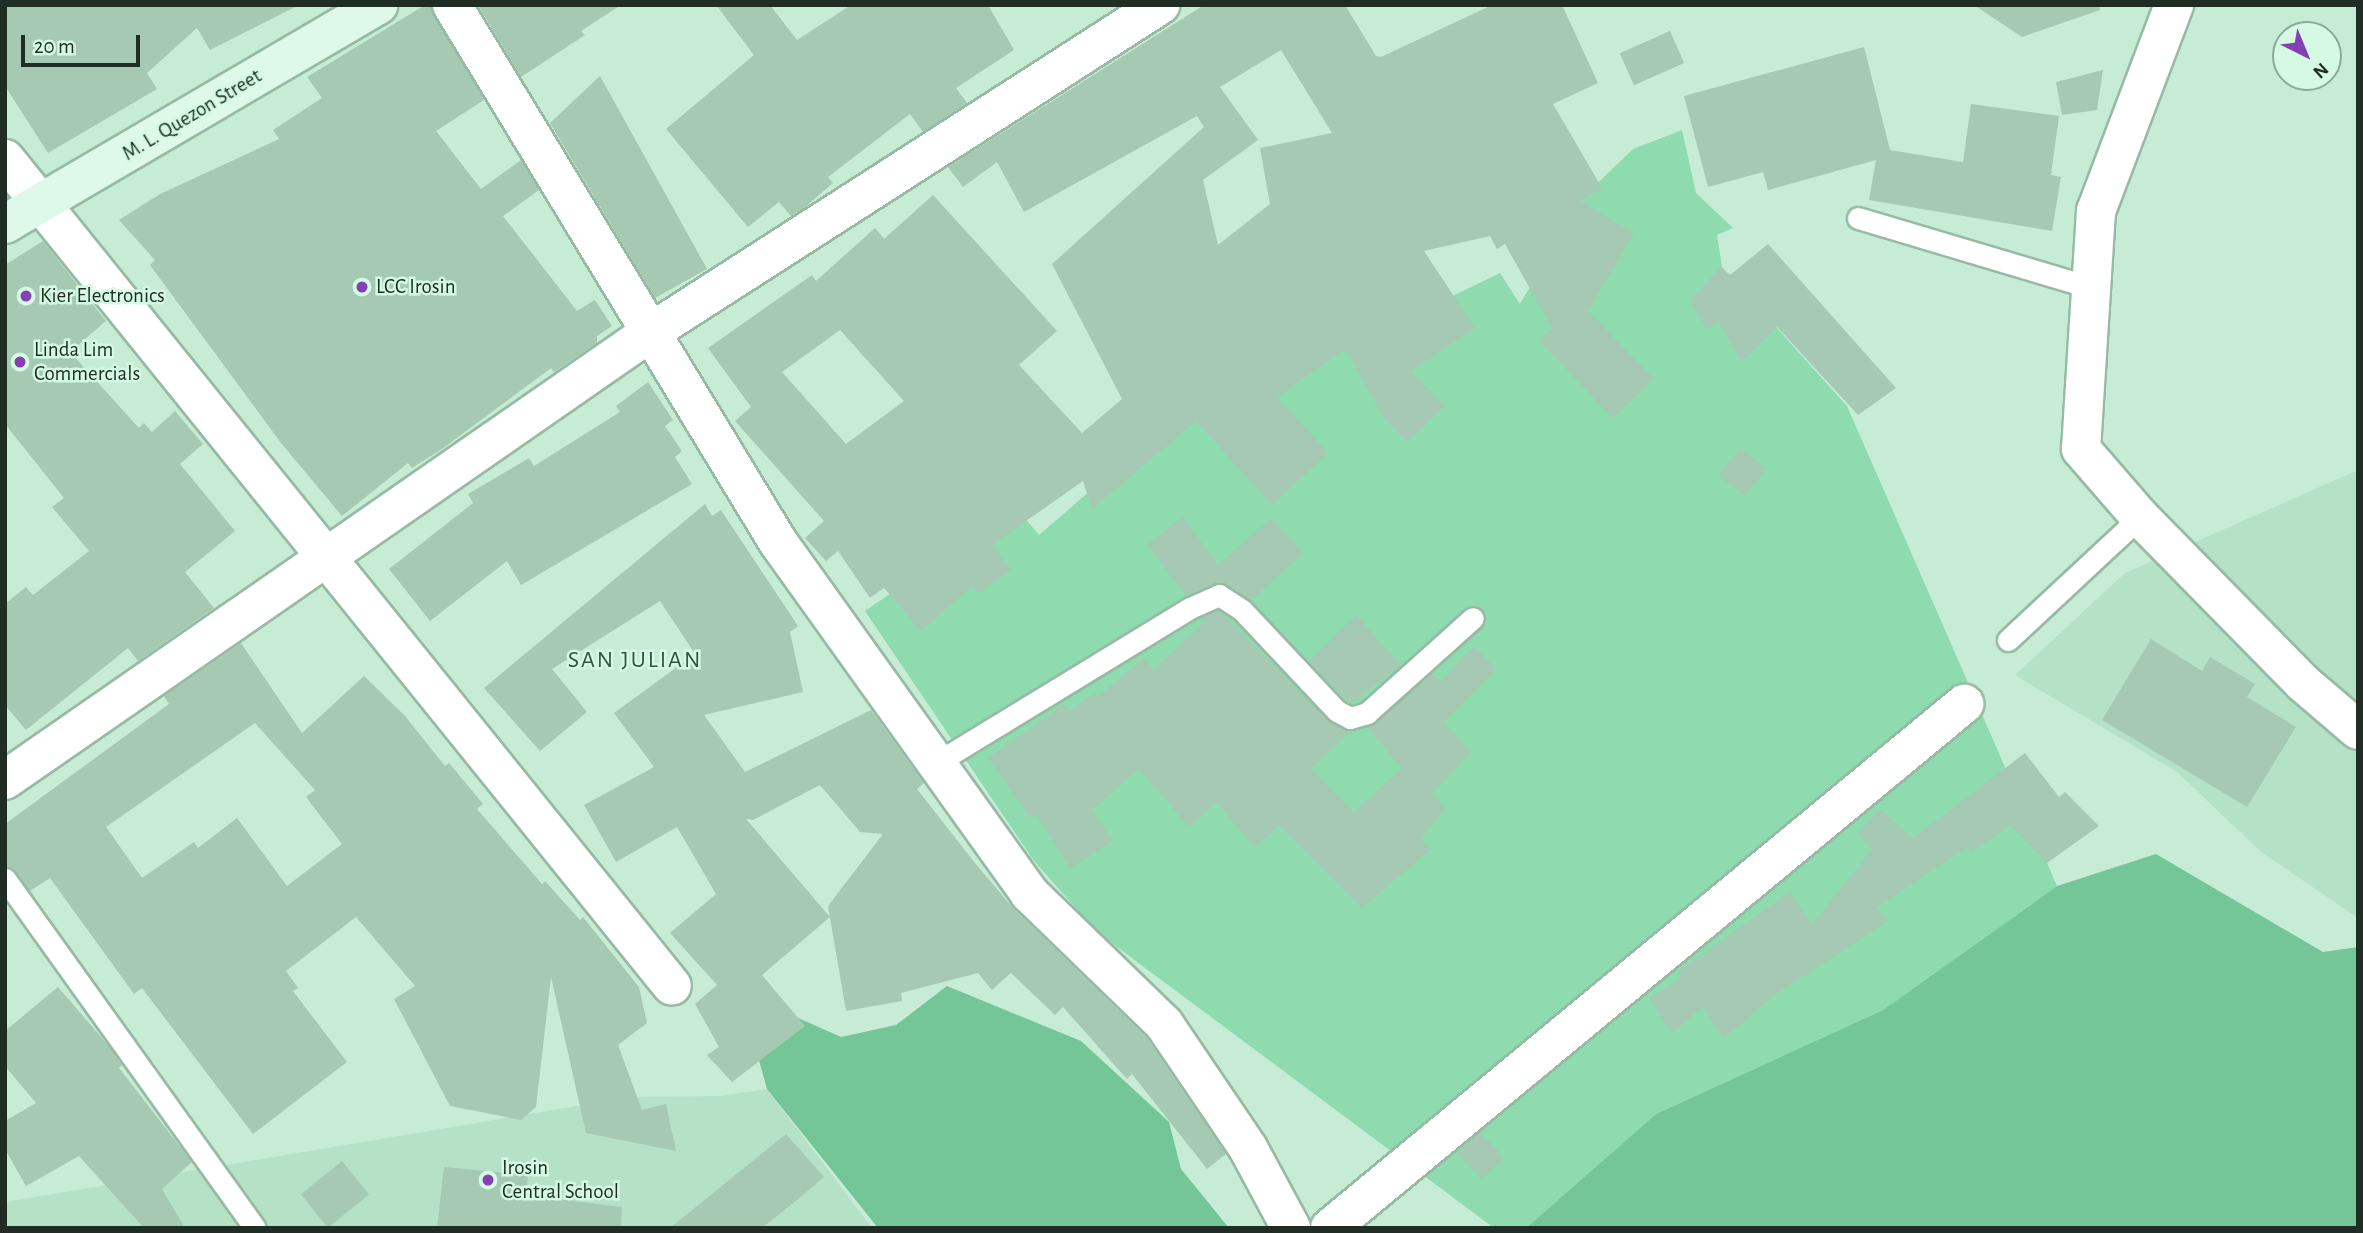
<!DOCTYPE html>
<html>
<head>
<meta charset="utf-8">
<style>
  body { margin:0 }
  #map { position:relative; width:2363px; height:1233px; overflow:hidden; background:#c7ecd6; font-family:"Alegreya Sans",sans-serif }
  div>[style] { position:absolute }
  .built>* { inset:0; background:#b5e2c7 }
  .green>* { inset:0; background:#8ddbaf }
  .forest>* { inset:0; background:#74c699 }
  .building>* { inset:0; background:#a5c9b3; transform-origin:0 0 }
  .roads { filter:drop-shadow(2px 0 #97baa5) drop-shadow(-2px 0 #97baa5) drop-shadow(0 2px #97baa5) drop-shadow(0 -2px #97baa5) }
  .service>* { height:21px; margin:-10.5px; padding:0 10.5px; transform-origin:10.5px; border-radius:10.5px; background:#fff }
  .minor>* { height:38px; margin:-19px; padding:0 19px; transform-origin:19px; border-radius:19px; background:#fff }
  .tertiary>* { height:38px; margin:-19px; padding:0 19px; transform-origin:19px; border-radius:19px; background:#fff }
  .secondary>* { height:38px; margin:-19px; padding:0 19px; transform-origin:19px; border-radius:19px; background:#def8e9 }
  .dots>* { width:19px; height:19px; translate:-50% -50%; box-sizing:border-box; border:4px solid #d4fae3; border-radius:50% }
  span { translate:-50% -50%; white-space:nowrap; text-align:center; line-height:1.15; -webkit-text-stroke:5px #d4fae3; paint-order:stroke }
  .street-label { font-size:21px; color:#1f2d25 }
  .poi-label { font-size:21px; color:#1f2d25 }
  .left { translate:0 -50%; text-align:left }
  .quarter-label { font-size:24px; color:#355543; letter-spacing:2px }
  .frame { position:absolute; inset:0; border:7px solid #1f2d25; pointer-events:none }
  .north { position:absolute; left:2272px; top:21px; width:70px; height:70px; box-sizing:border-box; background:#d4fae3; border:2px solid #8ca897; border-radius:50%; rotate:137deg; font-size:19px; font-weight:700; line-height:28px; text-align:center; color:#1f2d25 }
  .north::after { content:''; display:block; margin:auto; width:24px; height:32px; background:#8540b4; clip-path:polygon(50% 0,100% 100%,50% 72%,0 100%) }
  .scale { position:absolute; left:21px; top:35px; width:119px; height:32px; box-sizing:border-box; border:4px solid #1f2d25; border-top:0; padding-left:9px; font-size:21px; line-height:24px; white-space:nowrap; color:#1f2d25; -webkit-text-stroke:5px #d4fae3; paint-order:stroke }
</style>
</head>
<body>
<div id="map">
  <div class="built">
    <div style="clip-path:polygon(2358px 470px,2358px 918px,2261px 852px,2177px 772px,2015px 675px,2125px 573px)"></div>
    <div style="clip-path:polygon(767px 1089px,872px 1228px,5px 1228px,5px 1203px,12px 1201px,630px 1097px,720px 1096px)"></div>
  </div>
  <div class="green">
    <div style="clip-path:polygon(1682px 130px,1696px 193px,1733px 228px,1717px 235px,1722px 267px,1847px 406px,2057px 886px,1883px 1010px,1656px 1114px,1526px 1228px,1494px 1228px,1097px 932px,1034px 861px,865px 611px,1016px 508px,1039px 535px,1247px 355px,1326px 357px,1500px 273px,1520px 304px,1582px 198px,1633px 149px)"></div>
  </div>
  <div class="forest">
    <div style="clip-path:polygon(2156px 854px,2323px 952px,2358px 947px,2358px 1228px,1526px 1228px,1656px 1114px,1883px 1010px,2057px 886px)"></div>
    <div style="clip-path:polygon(947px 986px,1081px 1041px,1169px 1122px,1181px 1169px,1229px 1228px,878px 1228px,767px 1089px,755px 1046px,796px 1017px,841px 1037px,896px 1025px)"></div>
  </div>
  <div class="building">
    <div style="clip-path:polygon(5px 5px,299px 5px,210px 50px,197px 28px,147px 73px,157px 89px,48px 153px,5px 86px)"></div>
    <div style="clip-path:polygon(425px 5px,430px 5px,484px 100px,436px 131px,481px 189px,521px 160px,539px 190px,503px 216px,577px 311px,595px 300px,612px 326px,597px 336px,597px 343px,554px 372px,551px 368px,442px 449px,412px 468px,408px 463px,342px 516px,281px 443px,150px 265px,155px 260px,119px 220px,160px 194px,279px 139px,273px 130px,322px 98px,307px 77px)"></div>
    <div style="clip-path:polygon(478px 5px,621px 5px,581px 31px,585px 35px,521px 77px)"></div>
    <div style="clip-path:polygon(716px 5px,770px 5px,797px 40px,851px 5px,988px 5px,1014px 50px,956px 88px,967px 103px,923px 132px,910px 114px,828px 177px,833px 183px,804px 208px,791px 216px,779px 202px,748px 227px,666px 129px,754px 55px)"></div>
    <div style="clip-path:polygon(evenodd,1204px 5px,1345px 5px,1376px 56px,1381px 57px,1492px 5px,1562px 5px,1598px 83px,1553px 104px,1602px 188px,1580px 201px,1634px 233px,1588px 311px,1654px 379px,1613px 418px,1539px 341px,1552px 328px,1505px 244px,1497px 249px,1490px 236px,1424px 251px,1475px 328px,1411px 371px,1445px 406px,1407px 442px,1384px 418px,1345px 349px,1277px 397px,1328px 453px,1272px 505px,1196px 421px,1092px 509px,1083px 481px,992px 545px,1011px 570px,978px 594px,972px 586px,921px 631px,884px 588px,870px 598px,838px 551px,826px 561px,805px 538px,824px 521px,735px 421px,751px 407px,708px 348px,812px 275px,816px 281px,875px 228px,884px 239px,933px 195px,1057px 331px,1019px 365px,1082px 433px,1122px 399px,1052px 264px,1204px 127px,1197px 116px,1024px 212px,997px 162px,963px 187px,948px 167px,1204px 5px,1281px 50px,1332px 133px,1260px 148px,1270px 204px,1218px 245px,1203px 180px,1258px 140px,1220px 87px,1281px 50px,1204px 5px,840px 330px,904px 401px,846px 444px,782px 372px,840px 330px)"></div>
    <div style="clip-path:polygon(1974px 5px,2099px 5px,2100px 10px,2022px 37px)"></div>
    <div style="left:1670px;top:31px;width:35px;height:55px;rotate:66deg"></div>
    <div style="clip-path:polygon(1864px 47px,1890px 150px,1963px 162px,1971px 104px,2059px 116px,2051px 175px,2061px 177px,2052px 231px,1869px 200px,1876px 160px,1768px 190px,1763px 172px,1708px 187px,1684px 96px)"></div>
    <div style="clip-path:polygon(2103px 70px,2097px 110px,2062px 115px,2056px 82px)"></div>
    <div style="clip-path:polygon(600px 76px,707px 269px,655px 298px,550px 123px)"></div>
    <div style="clip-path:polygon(43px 241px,106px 321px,70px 352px,139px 428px,144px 423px,152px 432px,175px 411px,203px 444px,180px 464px,235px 531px,185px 572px,214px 608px,138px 661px,128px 648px,26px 730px,5px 705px,5px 604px,26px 587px,33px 595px,89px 551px,52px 507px,64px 498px,5px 424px,5px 265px)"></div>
    <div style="clip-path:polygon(1768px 244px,1896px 388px,1858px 415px,1777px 327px,1742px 362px,1718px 321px,1707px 330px,1690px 300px,1721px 267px,1730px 275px)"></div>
    <div style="clip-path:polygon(648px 382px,673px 420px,665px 426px,682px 451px,675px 457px,692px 484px,521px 585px,507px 561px,430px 621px,389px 569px,473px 503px,468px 494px,529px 458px,534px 466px,620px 412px,616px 406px)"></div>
    <div style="left:1740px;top:448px;width:33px;height:35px;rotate:38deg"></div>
    <div style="clip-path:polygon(705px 504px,712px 516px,721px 510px,798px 626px,790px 632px,803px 692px,704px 715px,745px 772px,871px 710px,924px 783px,917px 789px,975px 863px,1014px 909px,1147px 1038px,1226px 1154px,1207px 1169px,1132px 1074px,1127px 1079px,1063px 1007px,1055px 1015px,1011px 973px,992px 990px,978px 973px,901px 993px,902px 1001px,846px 1011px,828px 906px,883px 834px,860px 832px,820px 785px,753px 820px,746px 819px,830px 917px,762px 975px,805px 1026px,732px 1082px,707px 1055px,719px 1047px,695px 1004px,717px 985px,670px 933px,716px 894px,677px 827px,616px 862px,584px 805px,654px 767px,614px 713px,695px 654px,660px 601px,552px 669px,587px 712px,540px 751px,484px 688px)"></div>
    <div style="clip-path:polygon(1183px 517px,1218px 565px,1271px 518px,1303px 553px,1251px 600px,1219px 582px,1186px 596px,1147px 544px)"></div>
    <div style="clip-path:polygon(1218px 610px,1328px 720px,1351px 731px,1311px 769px,1354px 812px,1402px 768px,1367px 727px,1433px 674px,1440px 682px,1474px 646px,1496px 669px,1444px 722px,1471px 752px,1431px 795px,1446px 808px,1421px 838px,1431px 849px,1362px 908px,1279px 825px,1254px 848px,1217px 802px,1189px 827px,1139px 769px,1092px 810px,1113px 841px,1070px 868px,1036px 814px,1030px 818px,988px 758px,1065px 704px,1070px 711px,1095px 693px,1098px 697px,1143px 658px,1154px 670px,1205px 621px,1202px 617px)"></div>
    <div style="clip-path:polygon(1356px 615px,1401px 665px,1351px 704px,1309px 662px)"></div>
    <div style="clip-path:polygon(2151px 639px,2202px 671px,2210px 657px,2255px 684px,2247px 697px,2296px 727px,2247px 807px,2102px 720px)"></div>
    <div style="clip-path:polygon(evenodd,241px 643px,302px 733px,364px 676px,405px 716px,445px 766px,449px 763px,483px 804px,477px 809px,542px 884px,545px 881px,580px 920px,583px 917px,639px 987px,647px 1023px,618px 1045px,642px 1110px,666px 1104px,676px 1151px,586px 1133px,551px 977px,536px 1107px,521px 1120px,450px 1106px,394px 999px,415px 986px,356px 917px,286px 971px,298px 988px,293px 991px,347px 1062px,253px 1134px,142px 988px,134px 994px,50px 878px,30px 891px,15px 871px,5px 866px,5px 824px,169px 704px,164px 696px,241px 643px,255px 723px,315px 790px,306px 797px,342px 844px,287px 886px,237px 818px,198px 848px,194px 842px,142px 878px,106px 827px,255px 723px)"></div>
    <div style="clip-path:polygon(2025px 753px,2059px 797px,2065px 792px,2099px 826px,2047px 863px,2010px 825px,1971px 853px,1967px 847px,1876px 908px,1888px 921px,1773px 996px,1724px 1038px,1702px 1007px,1672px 1034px,1649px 998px,1681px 978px,1677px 972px,1791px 891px,1811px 925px,1872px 850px,1857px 832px,1881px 810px,1913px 838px)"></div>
    <div style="clip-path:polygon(58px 987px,108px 1045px,122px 1065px,119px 1068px,192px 1162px,162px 1189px,185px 1228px,144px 1228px,79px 1156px,26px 1186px,5px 1149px,5px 1121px,36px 1103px,5px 1066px,5px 1031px)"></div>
    <div style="left:1480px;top:1132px;width:35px;height:31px;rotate:47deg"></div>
    <div style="clip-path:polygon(786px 1134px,824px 1177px,797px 1200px,762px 1228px,670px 1228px)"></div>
    <div style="left:342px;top:1161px;width:43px;height:53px;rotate:51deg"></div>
    <div style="clip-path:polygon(444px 1167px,528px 1175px,526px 1195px,622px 1207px,621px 1228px,437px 1228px)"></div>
  </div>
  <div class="roads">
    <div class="service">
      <div style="left:1858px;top:218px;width:242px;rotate:16.6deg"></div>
      <div style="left:2008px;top:640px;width:180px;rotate:-43deg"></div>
      <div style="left:936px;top:763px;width:298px;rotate:-31.4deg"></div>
      <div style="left:1190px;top:608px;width:32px;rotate:-24deg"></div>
      <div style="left:1219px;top:595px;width:27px;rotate:33deg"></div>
      <div style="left:1242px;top:610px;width:139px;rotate:46.8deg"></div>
      <div style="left:1337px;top:711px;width:15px;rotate:28deg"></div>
      <div style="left:1350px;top:718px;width:18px;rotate:-16deg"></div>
      <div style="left:1367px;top:713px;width:142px;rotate:-41.9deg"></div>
      <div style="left:5px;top:879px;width:429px;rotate:54.4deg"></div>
    </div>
    <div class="minor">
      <div style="left:2174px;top:5px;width:220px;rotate:110.7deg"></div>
      <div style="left:2096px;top:211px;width:238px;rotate:93.6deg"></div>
      <div style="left:2081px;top:449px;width:90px;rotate:49.1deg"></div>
      <div style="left:2140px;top:517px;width:233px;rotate:45.5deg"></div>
      <div style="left:2303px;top:683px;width:72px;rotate:40.5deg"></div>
      <div style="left:5px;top:159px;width:1062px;rotate:51.11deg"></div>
      <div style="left:5px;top:780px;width:783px;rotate:-34.75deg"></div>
      <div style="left:648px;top:334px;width:609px;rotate:-32.72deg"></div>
      <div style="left:1330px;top:1228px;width:823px;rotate:-39.57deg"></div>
    </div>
    <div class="tertiary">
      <div style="left:452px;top:5px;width:628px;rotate:58.74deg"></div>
      <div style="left:778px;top:542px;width:432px;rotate:54.4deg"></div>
      <div style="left:1029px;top:893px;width:188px;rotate:44.1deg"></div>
      <div style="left:1164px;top:1024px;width:150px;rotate:55.9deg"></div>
      <div style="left:1248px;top:1148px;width:91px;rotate:61.7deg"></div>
    </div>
    <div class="secondary">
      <div style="left:5px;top:224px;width:433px;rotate:-30.4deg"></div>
    </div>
  </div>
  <div class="dots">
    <div style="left:362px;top:287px;background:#8540b4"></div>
    <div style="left:26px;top:296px;background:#8540b4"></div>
    <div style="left:20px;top:362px;background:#8540b4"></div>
    <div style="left:488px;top:1180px;background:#8540b4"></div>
  </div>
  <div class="street-label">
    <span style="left:192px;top:115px;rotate:-31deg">M. L. Quezon Street</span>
  </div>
  <div class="poi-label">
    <span class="left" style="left:376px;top:287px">LCC Irosin</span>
    <span class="left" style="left:40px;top:296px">Kier Electronics</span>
    <span class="left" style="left:34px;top:362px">Linda Lim<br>Commercials</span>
    <span class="left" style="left:502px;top:1180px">Irosin<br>Central School</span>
  </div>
  <div class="quarter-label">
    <span style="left:635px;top:661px">SAN JULIAN</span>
  </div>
  <div class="frame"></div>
  <div class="north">N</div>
  <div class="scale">20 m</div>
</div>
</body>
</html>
